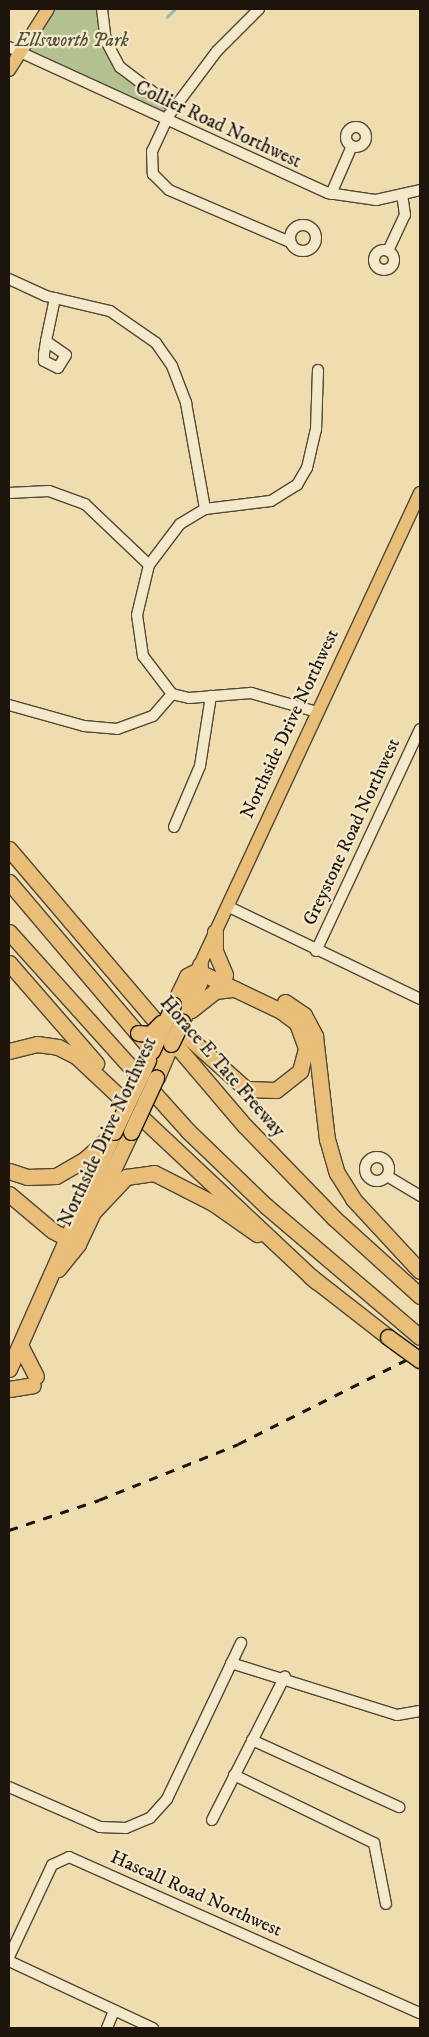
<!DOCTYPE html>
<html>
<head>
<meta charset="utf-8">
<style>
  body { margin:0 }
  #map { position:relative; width:429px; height:2037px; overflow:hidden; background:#f0ddaf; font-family:"IM FELL DW Pica",serif }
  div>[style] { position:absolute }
  .green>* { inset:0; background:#b3c290 }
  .stream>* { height:2.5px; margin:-1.25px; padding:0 1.25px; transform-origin:1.25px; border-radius:1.25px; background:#9abbae }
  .roads { filter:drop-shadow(1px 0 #524735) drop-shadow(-1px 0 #524735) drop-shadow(0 1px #524735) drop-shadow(0 -1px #524735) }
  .minor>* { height:10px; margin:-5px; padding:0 5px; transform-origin:5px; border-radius:5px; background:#f5e9cb }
  .minor>.ring { margin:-5px; padding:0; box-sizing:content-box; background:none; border:10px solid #f5e9cb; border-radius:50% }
  .major>* { height:12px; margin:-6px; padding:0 6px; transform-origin:6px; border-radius:6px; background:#e8be78 }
  .highway>* { height:15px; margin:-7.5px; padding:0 7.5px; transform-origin:7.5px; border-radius:7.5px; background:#e8be78 }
  .rail>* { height:2.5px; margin-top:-1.25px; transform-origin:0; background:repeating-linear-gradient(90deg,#1d150c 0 9px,transparent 0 18px) }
  .bridges { filter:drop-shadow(1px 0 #1d150c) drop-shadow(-1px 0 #1d150c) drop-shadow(0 1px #1d150c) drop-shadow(0 -1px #1d150c) }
  .highway-bridge>* { height:15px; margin:-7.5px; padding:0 7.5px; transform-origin:7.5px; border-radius:7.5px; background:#e8be78 }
  span { translate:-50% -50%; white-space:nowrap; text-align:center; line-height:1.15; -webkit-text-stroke:4.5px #f5e9cb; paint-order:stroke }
  .park-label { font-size:19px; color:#52523a; font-style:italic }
  .street-label { font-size:19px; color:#1d150c }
  .frame { position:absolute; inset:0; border:10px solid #1d150c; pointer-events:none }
</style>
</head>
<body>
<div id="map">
  <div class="green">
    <div style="clip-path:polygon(48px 9px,102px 9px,112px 55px,174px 108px,166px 121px,19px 52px)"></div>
  </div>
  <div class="stream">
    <div style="left:167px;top:17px;width:11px;rotate:-45deg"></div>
  </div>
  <div class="roads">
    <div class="minor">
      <div style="left:102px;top:9px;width:32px;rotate:83deg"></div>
      <div style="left:106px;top:41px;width:30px;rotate:62deg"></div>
      <div style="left:120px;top:67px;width:68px;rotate:37.2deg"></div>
      <div style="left:259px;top:9px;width:59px;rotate:135deg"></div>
      <div style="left:217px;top:51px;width:80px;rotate:126.9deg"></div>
      <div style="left:169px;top:115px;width:40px;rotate:115deg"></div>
      <div style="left:152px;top:151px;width:23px;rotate:88deg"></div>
      <div style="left:153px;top:174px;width:23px;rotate:45deg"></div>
      <div style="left:169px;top:190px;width:132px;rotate:23.3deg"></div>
      <div style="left:9px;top:47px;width:351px;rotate:24.6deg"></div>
      <div style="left:328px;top:193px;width:49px;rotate:8.3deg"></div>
      <div style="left:376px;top:200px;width:45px;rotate:-12.8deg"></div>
      <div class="ring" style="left:346px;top:127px;width:10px;height:10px"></div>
      <div style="left:331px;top:194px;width:52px;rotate:-66.4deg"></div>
      <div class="ring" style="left:290px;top:225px;width:16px;height:16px"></div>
      <div class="ring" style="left:374px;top:250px;width:10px;height:10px"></div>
      <div style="left:388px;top:251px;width:40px;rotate:-65deg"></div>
      <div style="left:405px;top:215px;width:21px;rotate:-98deg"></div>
      <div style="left:9px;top:279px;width:41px;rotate:24.7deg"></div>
      <div style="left:46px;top:296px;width:66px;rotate:13.2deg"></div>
      <div style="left:110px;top:311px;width:56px;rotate:34.8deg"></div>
      <div style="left:156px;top:343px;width:28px;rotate:55deg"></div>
      <div style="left:172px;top:366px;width:40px;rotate:69deg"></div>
      <div style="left:186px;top:403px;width:108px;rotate:79.8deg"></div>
      <div style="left:46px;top:341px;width:24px;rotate:35deg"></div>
      <div style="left:66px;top:355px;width:15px;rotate:122deg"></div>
      <div style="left:58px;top:368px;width:16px;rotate:-153deg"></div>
      <div style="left:44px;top:361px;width:7px;rotate:-90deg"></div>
      <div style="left:44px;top:354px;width:13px;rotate:-81deg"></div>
      <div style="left:46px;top:341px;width:44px;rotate:-78.2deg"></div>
      <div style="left:9px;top:493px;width:40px;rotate:-2.9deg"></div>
      <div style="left:49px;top:491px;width:38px;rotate:20deg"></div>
      <div style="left:85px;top:504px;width:88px;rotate:43.6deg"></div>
      <div style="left:9px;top:705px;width:78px;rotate:15.6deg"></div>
      <div style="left:84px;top:726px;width:33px;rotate:5deg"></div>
      <div style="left:117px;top:729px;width:38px;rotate:-20deg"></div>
      <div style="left:153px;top:716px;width:29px;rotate:-49deg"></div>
      <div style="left:317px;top:712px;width:69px;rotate:-163.9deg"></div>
      <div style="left:251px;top:693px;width:62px;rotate:175.4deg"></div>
      <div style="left:189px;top:698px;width:17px;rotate:-167deg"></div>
      <div style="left:172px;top:694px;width:48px;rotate:-127.3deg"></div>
      <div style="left:143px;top:656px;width:41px;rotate:-98.3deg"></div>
      <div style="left:137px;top:615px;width:51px;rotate:-76.5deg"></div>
      <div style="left:149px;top:565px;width:51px;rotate:-52.9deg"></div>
      <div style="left:180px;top:524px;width:29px;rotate:-31deg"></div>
      <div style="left:205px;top:509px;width:66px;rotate:-6.9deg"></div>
      <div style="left:271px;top:501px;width:31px;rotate:-32deg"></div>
      <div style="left:297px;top:485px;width:20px;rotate:-60deg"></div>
      <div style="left:307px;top:468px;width:39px;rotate:-77deg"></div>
      <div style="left:316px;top:430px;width:60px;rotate:-88.1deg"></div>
      <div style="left:174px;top:827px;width:66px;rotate:-66.9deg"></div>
      <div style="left:200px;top:766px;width:71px;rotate:-81.1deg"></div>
      <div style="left:227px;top:906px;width:214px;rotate:25.7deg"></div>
      <div style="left:316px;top:951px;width:245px;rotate:-64.9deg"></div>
      <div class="ring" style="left:365px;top:1157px;width:14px;height:14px"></div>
      <div style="left:387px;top:1176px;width:39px;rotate:31deg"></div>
      <div style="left:231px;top:1663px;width:174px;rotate:17.4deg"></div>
      <div style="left:397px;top:1715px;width:23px;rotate:-10deg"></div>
      <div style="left:252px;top:1740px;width:162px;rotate:24.5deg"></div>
      <div style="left:234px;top:1775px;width:156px;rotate:25.9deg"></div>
      <div style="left:374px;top:1843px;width:62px;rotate:78.9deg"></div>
      <div style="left:9px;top:1787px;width:99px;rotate:23.7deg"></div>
      <div style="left:100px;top:1827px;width:26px;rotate:2deg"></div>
      <div style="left:126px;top:1828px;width:26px;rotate:-23deg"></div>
      <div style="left:150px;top:1818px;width:25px;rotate:-48deg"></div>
      <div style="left:167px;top:1799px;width:173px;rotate:-64.6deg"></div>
      <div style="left:212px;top:1820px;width:161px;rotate:-63.1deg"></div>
      <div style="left:9px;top:1957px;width:102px;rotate:-64.9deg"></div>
      <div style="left:52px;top:1865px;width:19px;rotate:-25deg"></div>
      <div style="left:69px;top:1857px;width:384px;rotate:24deg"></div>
      <div style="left:9px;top:1961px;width:159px;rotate:25deg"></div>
      <div style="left:107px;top:2028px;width:18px;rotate:-68deg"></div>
    </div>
    <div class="major">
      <div style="left:9px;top:70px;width:72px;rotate:-57.4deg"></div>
      <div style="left:200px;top:965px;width:521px;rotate:-65.01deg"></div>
    </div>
    <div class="highway">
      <div style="left:9px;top:849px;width:364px;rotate:49.6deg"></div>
      <div style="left:245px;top:1126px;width:128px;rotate:45.9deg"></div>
      <div style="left:334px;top:1218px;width:116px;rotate:42.2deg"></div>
      <div style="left:9px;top:882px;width:215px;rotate:49.7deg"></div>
      <div style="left:148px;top:1046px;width:33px;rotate:76deg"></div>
      <div style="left:9px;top:932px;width:268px;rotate:48deg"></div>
      <div style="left:188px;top:1131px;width:108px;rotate:43.9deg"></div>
      <div style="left:266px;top:1206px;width:202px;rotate:40.4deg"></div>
      <div style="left:215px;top:932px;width:19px;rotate:90deg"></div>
      <div style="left:215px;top:951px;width:26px;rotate:67deg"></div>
      <div style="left:9px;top:963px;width:133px;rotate:49deg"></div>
      <div style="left:285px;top:1002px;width:23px;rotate:34deg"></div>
      <div style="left:304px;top:1015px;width:24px;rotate:62deg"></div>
      <div style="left:315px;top:1036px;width:104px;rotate:83.4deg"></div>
      <div style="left:327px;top:1139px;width:35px;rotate:74deg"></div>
      <div style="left:337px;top:1173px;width:31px;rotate:58deg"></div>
      <div style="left:353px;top:1199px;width:98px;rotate:47.1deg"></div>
      <div style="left:173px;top:1005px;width:32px;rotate:-64deg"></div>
      <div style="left:187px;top:976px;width:11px;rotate:-27deg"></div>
      <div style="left:191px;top:1010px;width:31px;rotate:-38deg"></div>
      <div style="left:215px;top:991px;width:20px;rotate:-6deg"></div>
      <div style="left:170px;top:1021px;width:102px;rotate:41.8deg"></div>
      <div style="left:246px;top:1089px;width:30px;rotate:2deg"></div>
      <div style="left:276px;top:1090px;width:31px;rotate:-38deg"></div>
      <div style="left:300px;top:1071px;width:24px;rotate:-75deg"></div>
      <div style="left:306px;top:1048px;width:27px;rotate:-110deg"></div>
      <div style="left:297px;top:1023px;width:20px;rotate:-143deg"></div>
      <div style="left:281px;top:1011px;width:93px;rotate:-154.5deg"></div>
      <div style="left:182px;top:1021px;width:42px;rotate:-65.9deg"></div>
      <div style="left:199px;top:983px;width:18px;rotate:-87deg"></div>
      <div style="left:9px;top:1051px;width:29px;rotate:-14deg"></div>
      <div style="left:37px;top:1044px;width:21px;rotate:8deg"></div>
      <div style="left:58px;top:1047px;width:20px;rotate:27deg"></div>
      <div style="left:76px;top:1056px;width:330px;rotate:43.2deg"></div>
      <div style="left:157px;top:1077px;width:36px;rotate:-67deg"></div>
      <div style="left:9px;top:1171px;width:19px;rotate:18deg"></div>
      <div style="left:27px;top:1177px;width:29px;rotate:-2deg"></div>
      <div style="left:56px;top:1176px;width:32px;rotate:-30deg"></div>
      <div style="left:84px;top:1160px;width:30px;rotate:-42deg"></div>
      <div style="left:9px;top:1194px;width:57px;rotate:40.1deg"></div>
      <div style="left:53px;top:1231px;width:24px;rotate:28deg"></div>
      <div style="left:94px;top:1211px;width:47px;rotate:-46.7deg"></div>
      <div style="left:126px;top:1177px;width:28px;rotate:-8deg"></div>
      <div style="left:154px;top:1173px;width:66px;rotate:27deg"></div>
      <div style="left:213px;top:1203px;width:54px;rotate:35.2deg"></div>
      <div style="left:58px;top:1269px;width:32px;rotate:-51deg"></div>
      <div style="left:78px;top:1244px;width:124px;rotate:-64.7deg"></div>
      <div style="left:310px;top:1276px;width:99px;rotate:38deg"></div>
      <div style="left:20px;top:1345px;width:35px;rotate:63deg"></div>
      <div style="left:9px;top:1369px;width:259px;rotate:-66.1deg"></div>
      <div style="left:9px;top:1389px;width:24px;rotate:-9deg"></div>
    </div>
  </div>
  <div class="rail">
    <div style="left:9px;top:1530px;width:95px;rotate:-18.4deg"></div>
    <div style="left:99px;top:1500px;width:150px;rotate:-21.9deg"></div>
    <div style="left:238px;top:1444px;width:203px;rotate:-26.6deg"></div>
  </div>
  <div class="bridges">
    <div class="highway-bridge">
      <div style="left:138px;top:1033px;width:12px;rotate:5deg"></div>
      <div style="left:150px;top:1034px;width:16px;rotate:-45deg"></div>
      <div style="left:171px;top:1044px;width:25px;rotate:-64deg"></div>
      <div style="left:152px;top:1051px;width:51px;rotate:-65.5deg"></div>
      <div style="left:114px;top:1132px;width:80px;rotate:-64.7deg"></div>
      <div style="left:131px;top:1132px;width:60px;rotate:-65.2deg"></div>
      <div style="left:388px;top:1337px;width:39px;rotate:36deg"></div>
    </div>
  </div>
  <div class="park-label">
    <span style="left:72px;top:41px">Ellsworth Park</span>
  </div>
  <div class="street-label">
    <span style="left:218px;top:125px;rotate:25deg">Collier Road Northwest</span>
    <span style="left:290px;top:724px;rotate:-65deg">Northside Drive Northwest</span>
    <span style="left:352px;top:832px;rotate:-65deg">Greystone Road Northwest</span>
    <span style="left:222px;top:1067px;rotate:49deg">Horace E Tate Freeway</span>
    <span style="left:108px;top:1132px;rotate:-65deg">Northside Drive Northwest</span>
    <span style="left:196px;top:1894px;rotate:24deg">Hascall Road Northwest</span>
  </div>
  <div class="frame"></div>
</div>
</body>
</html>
